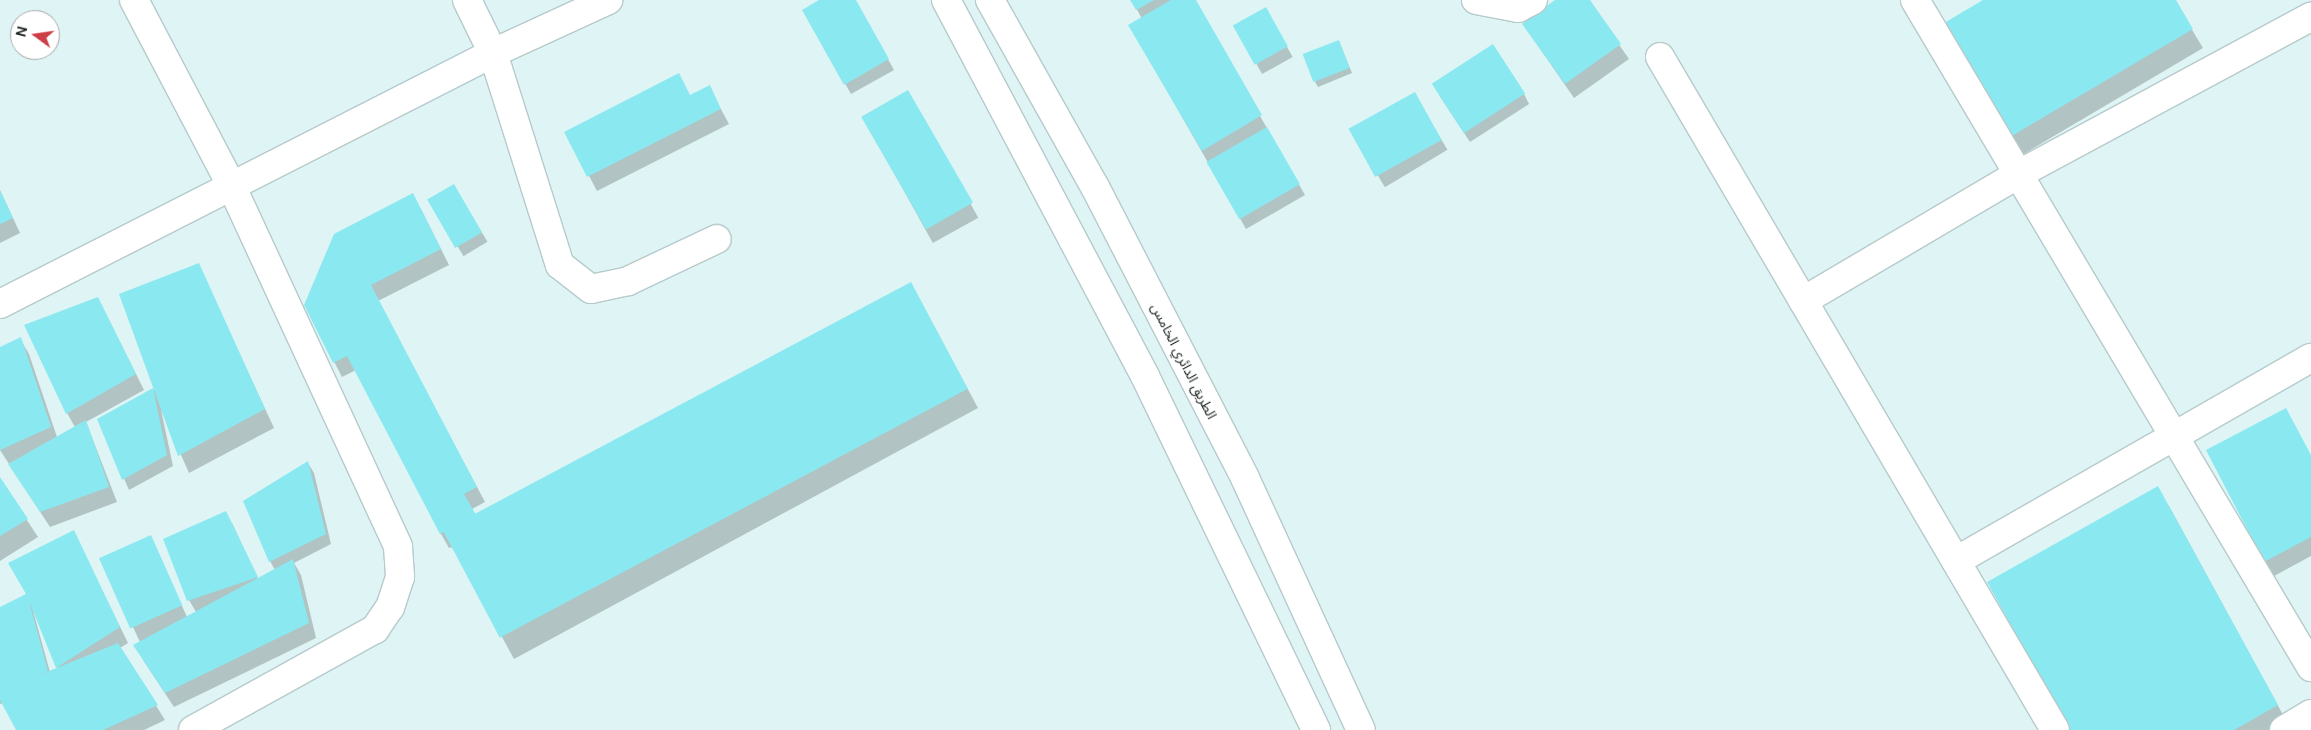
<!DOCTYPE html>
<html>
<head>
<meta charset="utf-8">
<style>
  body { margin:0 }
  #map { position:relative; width:2311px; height:730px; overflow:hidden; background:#dff4f5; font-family:"DM Sans","Noto Sans Arabic",sans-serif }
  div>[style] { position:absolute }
  .shadow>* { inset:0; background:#0003; transform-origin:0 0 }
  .building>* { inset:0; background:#8ae9f0; transform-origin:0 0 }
  .roads { filter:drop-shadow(1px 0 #b6cacb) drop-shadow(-1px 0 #b6cacb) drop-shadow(0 1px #b6cacb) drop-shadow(0 -1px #b6cacb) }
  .minor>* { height:28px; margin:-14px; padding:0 14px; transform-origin:14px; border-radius:14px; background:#fff }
  .major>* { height:28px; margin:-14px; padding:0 14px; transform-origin:14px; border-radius:14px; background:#fff }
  span { translate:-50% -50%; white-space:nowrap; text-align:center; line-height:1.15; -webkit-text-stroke:4px #fff; paint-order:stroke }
  .street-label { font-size:14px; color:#1f2627 }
  .north { position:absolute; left:10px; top:10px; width:50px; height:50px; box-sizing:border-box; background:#fff; border:1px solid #a5a8a9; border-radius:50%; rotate:284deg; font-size:14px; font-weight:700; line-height:20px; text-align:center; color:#1f2627 }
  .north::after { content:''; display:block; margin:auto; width:18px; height:22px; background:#ce3e47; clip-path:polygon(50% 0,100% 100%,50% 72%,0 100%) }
</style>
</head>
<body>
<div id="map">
  <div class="shadow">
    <div style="clip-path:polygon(822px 0,855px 0,894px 70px,851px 94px,803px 10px)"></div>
    <div style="clip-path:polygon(1132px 0,1194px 0,1305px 195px,1246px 229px,1130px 26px,1142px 19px)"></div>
    <div style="clip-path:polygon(1557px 0,1588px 0,1629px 59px,1574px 98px,1523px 24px)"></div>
    <div style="clip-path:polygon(1985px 0,2174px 0,2203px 48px,2022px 155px,1945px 23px)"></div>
    <div style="left:1266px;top:9px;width:55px;height:35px;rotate:61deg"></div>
    <div style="clip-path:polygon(1341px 47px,1352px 73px,1318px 87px,1315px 82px)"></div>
    <div style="clip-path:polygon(709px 87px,729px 124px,597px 191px,566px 132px,690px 97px)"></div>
    <div style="left:908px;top:91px;width:145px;height:52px;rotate:61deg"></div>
    <div style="left:1414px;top:94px;width:65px;height:73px;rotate:59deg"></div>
    <div style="clip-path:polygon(1524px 94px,1529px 104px,1470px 142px,1439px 95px)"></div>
    <div style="left:454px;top:186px;width:65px;height:28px;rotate:59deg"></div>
    <div style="clip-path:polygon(0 190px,20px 233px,0 243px)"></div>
    <div style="clip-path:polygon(421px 209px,449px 265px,378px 301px,485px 502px,472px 509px,476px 519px,921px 302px,978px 408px,514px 659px,453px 547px,449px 548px,441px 534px,356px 370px,342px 377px,305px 305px)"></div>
    <div style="clip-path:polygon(198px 264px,274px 428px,189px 473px,161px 410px,173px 466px,129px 490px,98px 419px,155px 389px)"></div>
    <div style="clip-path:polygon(106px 314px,144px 390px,86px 422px,117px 502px,50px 527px,0 450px,0 348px,20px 339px,29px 354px,57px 437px,75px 427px,67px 413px)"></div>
    <div style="clip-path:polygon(2311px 456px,2311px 556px,2274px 576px,2265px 561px)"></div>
    <div style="clip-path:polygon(308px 463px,314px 473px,331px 544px,294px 563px,301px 575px,316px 638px,174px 707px,143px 660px,140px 642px,101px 559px,151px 537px,187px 617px,196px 612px,189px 600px,232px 523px,258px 579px,275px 570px,270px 561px)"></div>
    <div style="clip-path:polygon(0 479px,38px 537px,0 561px)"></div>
    <div style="clip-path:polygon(2169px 506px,2288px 724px,2277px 730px,2070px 730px)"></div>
    <div style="clip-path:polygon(evenodd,73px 531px,128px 643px,120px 648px,165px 720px,144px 730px,18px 730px,3px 703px,0 704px,0 608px,27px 594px,73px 531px,32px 607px,58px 669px,50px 672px,32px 607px)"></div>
  </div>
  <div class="building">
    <div style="clip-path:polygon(819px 0,856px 0,889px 59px,844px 85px,802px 10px)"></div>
    <div style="clip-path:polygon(1130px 0,1154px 0,1136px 10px)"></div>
    <div style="clip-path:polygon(1171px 0,1196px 0,1262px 115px,1202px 151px,1128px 25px)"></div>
    <div style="clip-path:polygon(1555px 0,1590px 0,1621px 44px,1565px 84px,1522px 24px)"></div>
    <div style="clip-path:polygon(1983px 0,2176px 0,2193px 29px,2010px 137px,1944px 23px)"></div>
    <div style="left:1266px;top:7px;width:45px;height:38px;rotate:61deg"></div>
    <div style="left:1339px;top:40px;width:30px;height:39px;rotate:69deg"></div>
    <div style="left:1493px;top:44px;width:59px;height:73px;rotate:57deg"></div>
    <div style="clip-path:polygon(679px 73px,690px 95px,710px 85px,721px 109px,587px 177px,564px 132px)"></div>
    <div style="left:908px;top:90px;width:130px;height:54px;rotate:60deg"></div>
    <div style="left:1415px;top:92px;width:55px;height:76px;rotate:61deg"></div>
    <div style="left:1267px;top:127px;width:66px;height:70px;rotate:60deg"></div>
    <div style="left:454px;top:184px;width:56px;height:31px;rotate:60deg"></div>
    <div style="clip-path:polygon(0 191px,13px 218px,0 224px)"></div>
    <div style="clip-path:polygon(413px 193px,441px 249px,371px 285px,477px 487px,464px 494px,476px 515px,440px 534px,347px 356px,333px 363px,304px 305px,334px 234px)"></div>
    <div style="clip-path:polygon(199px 263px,265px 409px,178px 456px,119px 294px)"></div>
    <div style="left:911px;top:282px;width:121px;height:530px;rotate:62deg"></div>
    <div style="clip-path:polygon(98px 297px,136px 374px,66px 414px,24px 325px)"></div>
    <div style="clip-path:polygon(21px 337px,51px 427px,0 450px,0 347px)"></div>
    <div style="clip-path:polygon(153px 388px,167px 455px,122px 480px,97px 419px)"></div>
    <div style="clip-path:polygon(2286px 408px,2311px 455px,2311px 537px,2264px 562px,2206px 450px)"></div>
    <div style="clip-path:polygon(86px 420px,109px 487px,40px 512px,8px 464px)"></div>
    <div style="clip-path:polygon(308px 461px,326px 534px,269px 562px,243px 501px)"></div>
    <div style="clip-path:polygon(0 477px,28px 519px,0 536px)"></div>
    <div style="clip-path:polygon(2158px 486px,2278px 705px,2234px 730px,2069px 730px,1987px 582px)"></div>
    <div style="clip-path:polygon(226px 511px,258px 577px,187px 601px,163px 539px)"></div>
    <div style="clip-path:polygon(74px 530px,120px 627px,56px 668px,29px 601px,48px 671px,37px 676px,118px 643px,158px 705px,103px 730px,16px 730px,0 700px,0 607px,26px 594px,8px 563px)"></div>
    <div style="left:151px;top:535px;width:77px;height:57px;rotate:66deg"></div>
    <div style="clip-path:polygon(293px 559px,309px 623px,165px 693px,133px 645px)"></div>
  </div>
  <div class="roads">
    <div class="minor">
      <div style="left:134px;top:0;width:211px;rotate:62.3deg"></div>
      <div style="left:232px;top:187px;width:396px;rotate:65.2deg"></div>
      <div style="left:398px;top:547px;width:30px;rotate:86deg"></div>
      <div style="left:400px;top:577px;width:32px;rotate:108deg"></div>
      <div style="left:390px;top:607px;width:27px;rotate:124deg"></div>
      <div style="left:375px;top:629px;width:208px;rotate:151deg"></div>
      <div style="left:467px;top:0;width:59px;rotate:63.9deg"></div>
      <div style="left:493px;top:53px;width:222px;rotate:72.5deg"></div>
      <div style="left:560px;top:265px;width:39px;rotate:38deg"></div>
      <div style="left:591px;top:289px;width:38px;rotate:-12deg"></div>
      <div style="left:628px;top:281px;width:98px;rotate:-25.3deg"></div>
      <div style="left:1476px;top:0;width:43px;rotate:10.8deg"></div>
      <div style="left:1518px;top:8px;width:17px;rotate:-28deg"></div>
      <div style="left:1915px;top:0;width:776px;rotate:59.3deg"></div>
      <div style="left:1660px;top:57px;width:780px;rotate:59.59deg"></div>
      <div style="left:1803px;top:301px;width:248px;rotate:-30.5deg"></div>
      <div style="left:2017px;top:175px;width:334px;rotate:-28.3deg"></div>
      <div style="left:0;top:304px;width:553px;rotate:-26.98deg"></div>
      <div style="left:493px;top:53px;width:127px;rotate:-24.7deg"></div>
      <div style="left:1956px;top:561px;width:409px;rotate:-29.8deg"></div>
      <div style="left:2284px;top:730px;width:31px;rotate:-31deg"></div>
    </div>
    <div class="major">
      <div style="left:946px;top:0;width:425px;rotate:62.1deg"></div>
      <div style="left:1145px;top:376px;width:393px;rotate:64.2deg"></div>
      <div style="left:990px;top:0;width:214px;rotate:60.7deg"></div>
      <div style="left:1095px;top:187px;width:327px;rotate:62.7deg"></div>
      <div style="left:1245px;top:478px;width:277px;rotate:65.3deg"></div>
    </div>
  </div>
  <div class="street-label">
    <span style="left:1184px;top:361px;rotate:63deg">الطريق الدائري الخامس</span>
  </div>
  <div class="north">N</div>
</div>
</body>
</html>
